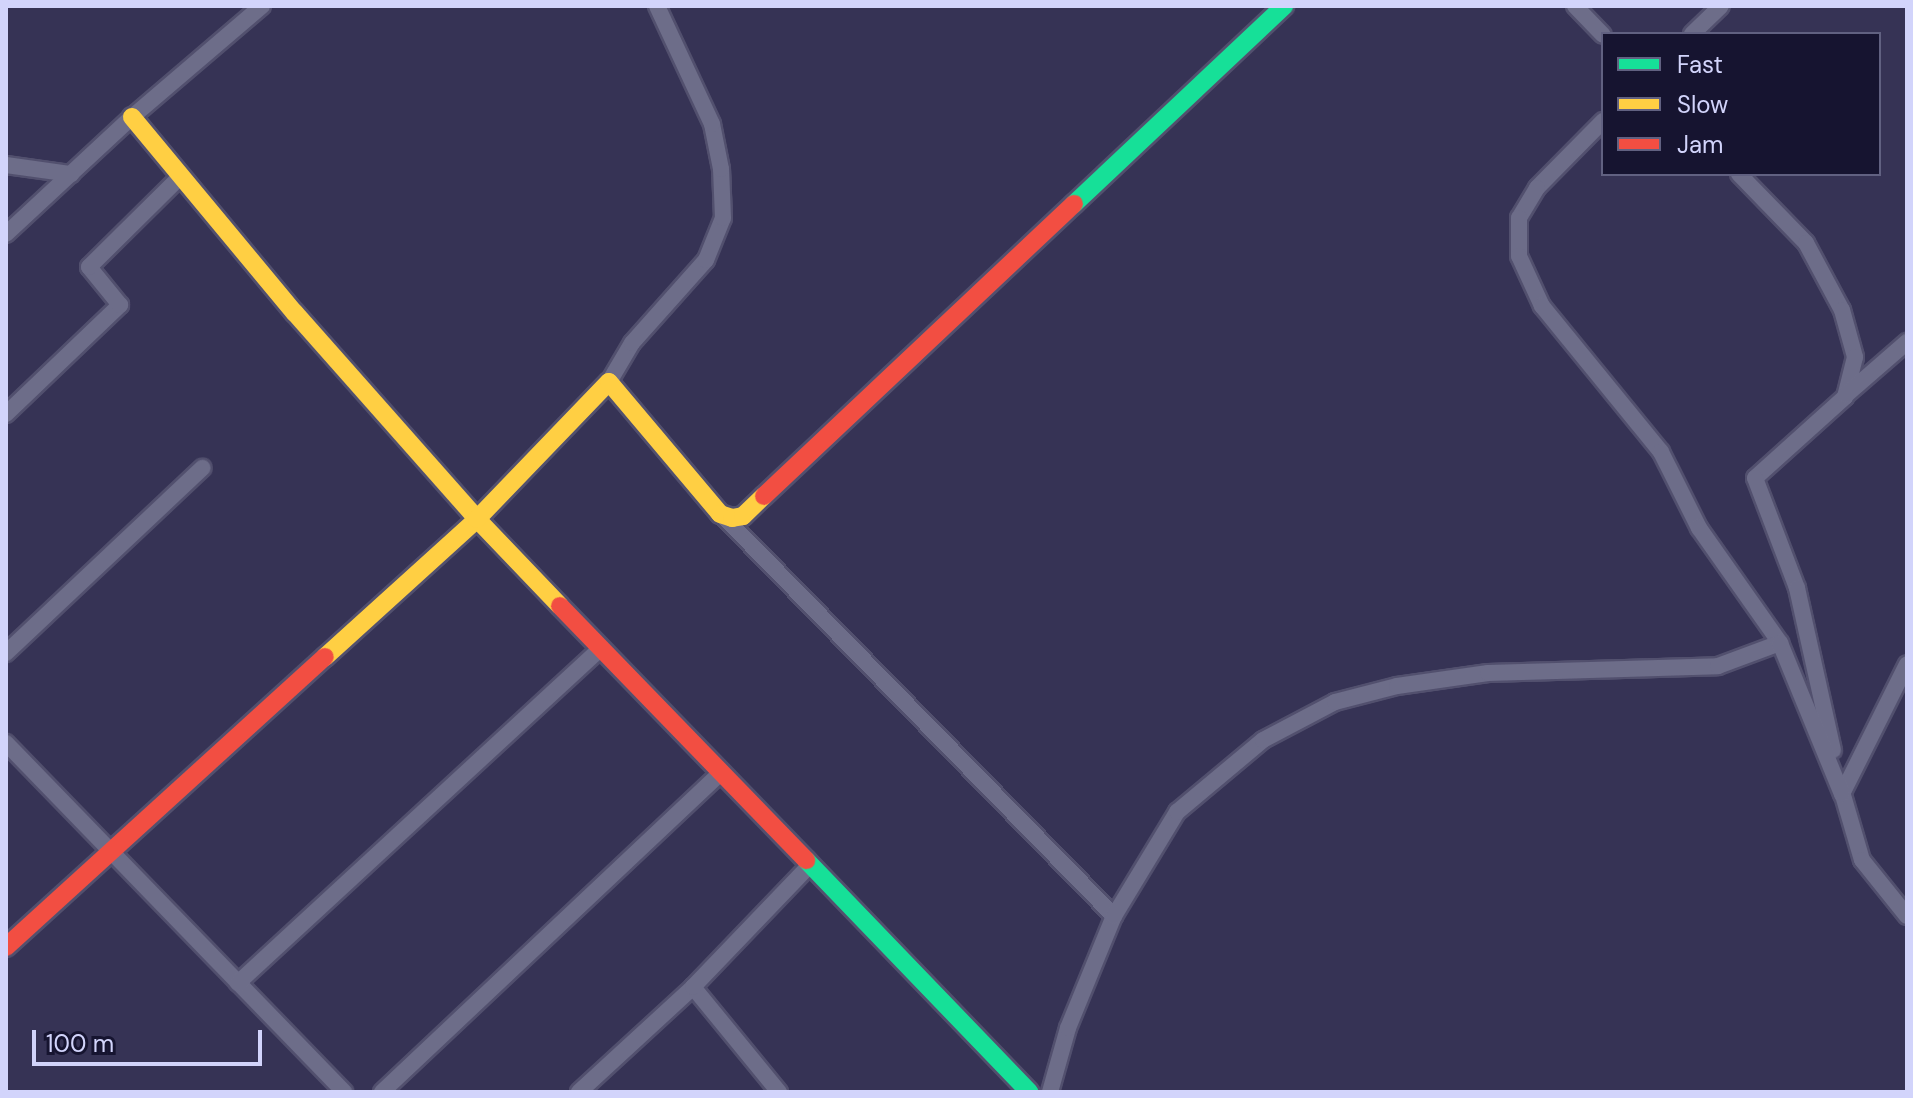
<!DOCTYPE html>
<html>
<head>
<meta charset="utf-8">
<style>
  body { margin:0 }
  #map { position:relative; width:1913px; height:1098px; overflow:hidden; background:#363355; font-family:"DM Sans",sans-serif }
  div>[style] { position:absolute }
  .roads { filter:drop-shadow(2px 0 #52506e) drop-shadow(-2px 0 #52506e) drop-shadow(0 2px #52506e) drop-shadow(0 -2px #52506e) }
  .street>* { height:16px; margin:-8px; padding:0 8px; transform-origin:8px; border-radius:8px; background:#6d6d89 }
  .fast>* { height:18px; margin:-9px; padding:0 9px; transform-origin:9px; border-radius:9px; background:#16e098 }
  .slow>* { height:18px; margin:-9px; padding:0 9px; transform-origin:9px; border-radius:9px; background:#ffcf43 }
  .jam>* { height:18px; margin:-9px; padding:0 9px; transform-origin:9px; border-radius:9px; background:#f24e42 }
  span { translate:-50% -50%; white-space:nowrap; text-align:center; line-height:1.15; -webkit-text-stroke:6px #161430; paint-order:stroke }
  .frame { position:absolute; inset:0; border:8px solid #d2d4fb; pointer-events:none }
  .legend { position:absolute; left:1601px; top:32px; width:280px; height:144px; box-sizing:border-box; background:#161430; border:2px solid #616181; margin:0; padding:10px 14px; list-style:none; font-size:24px; color:#d2d4fb }
  .legend li { display:flex; align-items:center; gap:16px; height:40px }
  .legend b { width:40px; border:2px solid #616181 }
  .scale { position:absolute; left:32px; top:1030px; width:230px; height:36px; box-sizing:border-box; border:4px solid #d2d4fb; border-top:0; padding-left:10px; font-size:24px; line-height:28px; white-space:nowrap; color:#d2d4fb; -webkit-text-stroke:6px #161430; paint-order:stroke }
</style>
</head>
<body>
<div id="map">
  <div class="roads">
    <div class="street">
      <div style="left:1575px;top:6px;width:40px;rotate:46deg"></div>
      <div style="left:1692px;top:34px;width:40px;rotate:-44deg"></div>
      <div style="left:1603px;top:121px;width:94px;rotate:134.6deg"></div>
      <div style="left:1537px;top:188px;width:35px;rotate:121deg"></div>
      <div style="left:1519px;top:218px;width:38px;rotate:90deg"></div>
      <div style="left:1519px;top:256px;width:55px;rotate:65.3deg"></div>
      <div style="left:1542px;top:306px;width:188px;rotate:50.8deg"></div>
      <div style="left:1661px;top:452px;width:85px;rotate:63.4deg"></div>
      <div style="left:1699px;top:528px;width:141px;rotate:54.8deg"></div>
      <div style="left:6px;top:165px;width:66px;rotate:7.9deg"></div>
      <div style="left:1739px;top:174px;width:96px;rotate:45.8deg"></div>
      <div style="left:1806px;top:243px;width:76px;rotate:61.8deg"></div>
      <div style="left:1842px;top:310px;width:49px;rotate:74.5deg"></div>
      <div style="left:1855px;top:357px;width:41px;rotate:104deg"></div>
      <div style="left:1845px;top:397px;width:121px;rotate:138deg"></div>
      <div style="left:1755px;top:478px;width:118px;rotate:69.1deg"></div>
      <div style="left:1797px;top:588px;width:166px;rotate:77.5deg"></div>
      <div style="left:6px;top:234px;width:172px;rotate:-42.9deg"></div>
      <div style="left:132px;top:117px;width:171px;rotate:-40.5deg"></div>
      <div style="left:609px;top:382px;width:45px;rotate:-59.5deg"></div>
      <div style="left:632px;top:343px;width:111px;rotate:-48.3deg"></div>
      <div style="left:706px;top:260px;width:45px;rotate:-68deg"></div>
      <div style="left:723px;top:218px;width:49px;rotate:-92.3deg"></div>
      <div style="left:721px;top:169px;width:46px;rotate:-101.3deg"></div>
      <div style="left:712px;top:124px;width:130px;rotate:-115deg"></div>
      <div style="left:1846px;top:395px;width:81px;rotate:-41deg"></div>
      <div style="left:6px;top:414px;width:158px;rotate:-43.7deg"></div>
      <div style="left:120px;top:305px;width:49px;rotate:-129.2deg"></div>
      <div style="left:89px;top:267px;width:129px;rotate:-44.7deg"></div>
      <div style="left:721px;top:514px;width:562px;rotate:45.65deg"></div>
      <div style="left:6px;top:653px;width:270px;rotate:-43.3deg"></div>
      <div style="left:6px;top:743px;width:486px;rotate:45.9deg"></div>
      <div style="left:1840px;top:785px;width:78px;rotate:73.7deg"></div>
      <div style="left:1862px;top:860px;width:72px;rotate:51.2deg"></div>
      <div style="left:1842px;top:794px;width:145px;rotate:-63.4deg"></div>
      <div style="left:238px;top:983px;width:494px;rotate:-42.7deg"></div>
      <div style="left:693px;top:987px;width:136px;rotate:50.7deg"></div>
      <div style="left:382px;top:1092px;width:465px;rotate:-43.3deg"></div>
      <div style="left:579px;top:1092px;width:155px;rotate:-42.6deg"></div>
      <div style="left:693px;top:987px;width:168px;rotate:-46.2deg"></div>
      <div style="left:1050px;top:1092px;width:66px;rotate:-74.3deg"></div>
      <div style="left:1068px;top:1028px;width:121px;rotate:-67.7deg"></div>
      <div style="left:1114px;top:916px;width:122px;rotate:-58.8deg"></div>
      <div style="left:1177px;top:812px;width:112px;rotate:-39.9deg"></div>
      <div style="left:1263px;top:740px;width:81px;rotate:-27.8deg"></div>
      <div style="left:1335px;top:702px;width:64px;rotate:-14.5deg"></div>
      <div style="left:1397px;top:686px;width:92px;rotate:-8.1deg"></div>
      <div style="left:1488px;top:673px;width:230px;rotate:-1.7deg"></div>
      <div style="left:1718px;top:666px;width:66px;rotate:-20.4deg"></div>
      <div style="left:1780px;top:643px;width:163px;rotate:67.7deg"></div>
    </div>
    <div class="fast">
      <div style="left:1074px;top:204px;width:289px;rotate:-43.3deg"></div>
      <div style="left:806px;top:860px;width:322px;rotate:46.1deg"></div>
    </div>
    <div class="slow">
      <div style="left:132px;top:117px;width:255px;rotate:50.3deg"></div>
      <div style="left:295px;top:313px;width:275px;rotate:48.5deg"></div>
      <div style="left:477px;top:519px;width:120px;rotate:46.3deg"></div>
      <div style="left:325px;top:657px;width:205px;rotate:-42.2deg"></div>
      <div style="left:477px;top:519px;width:190px;rotate:-46.1deg"></div>
      <div style="left:609px;top:382px;width:172px;rotate:49.9deg"></div>
      <div style="left:720px;top:514px;width:13px;rotate:18deg"></div>
      <div style="left:732px;top:518px;width:11px;rotate:-10deg"></div>
      <div style="left:743px;top:516px;width:29px;rotate:-44deg"></div>
    </div>
    <div class="jam">
      <div style="left:764px;top:496px;width:426px;rotate:-43.3deg"></div>
      <div style="left:560px;top:606px;width:354px;rotate:45.9deg"></div>
      <div style="left:6px;top:947px;width:431px;rotate:-42.3deg"></div>
    </div>
  </div>
  <div class="frame"></div>
  <ul class="legend">
  <li><b style="height:10px;background:#16e098"></b>Fast</li>
  <li><b style="height:10px;background:#ffcf43"></b>Slow</li>
  <li><b style="height:10px;background:#f24e42"></b>Jam</li>
  </ul>
  <div class="scale">100 m</div>
</div>
</body>
</html>
